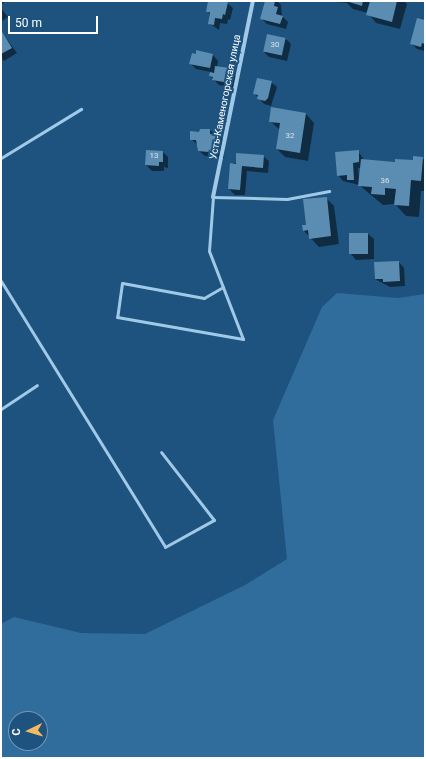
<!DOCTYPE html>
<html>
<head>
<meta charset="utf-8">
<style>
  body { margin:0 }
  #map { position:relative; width:426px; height:759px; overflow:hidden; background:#1d537e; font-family:Roboto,sans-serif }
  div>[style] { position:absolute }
  .green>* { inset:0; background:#306d9c }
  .shadow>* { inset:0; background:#0007 }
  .building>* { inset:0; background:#5b8cb2; transform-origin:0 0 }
  .service>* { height:3px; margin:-1.5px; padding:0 1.5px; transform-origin:1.5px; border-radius:1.5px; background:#a0c9e8 }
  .minor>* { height:4px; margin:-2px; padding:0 2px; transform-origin:2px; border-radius:2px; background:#a0c9e8 }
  span { translate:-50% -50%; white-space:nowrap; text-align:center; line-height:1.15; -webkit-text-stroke:4px #1d537e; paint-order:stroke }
  .number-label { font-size:8px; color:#d6e2ec }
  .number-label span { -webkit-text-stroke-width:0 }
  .street-label { font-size:10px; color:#fff }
  .frame { position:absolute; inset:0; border:2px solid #fff; pointer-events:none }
  .north { position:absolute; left:8px; top:711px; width:40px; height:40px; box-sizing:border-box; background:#1d537e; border:1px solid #7798b2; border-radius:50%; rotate:265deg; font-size:11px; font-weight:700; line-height:16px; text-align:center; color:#fff }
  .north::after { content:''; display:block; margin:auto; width:14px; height:18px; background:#f8ba5f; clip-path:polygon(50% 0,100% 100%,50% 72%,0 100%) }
  .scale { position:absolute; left:8px; top:16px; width:90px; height:18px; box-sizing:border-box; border:2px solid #fff; border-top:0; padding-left:5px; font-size:12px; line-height:14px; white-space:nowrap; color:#fff; -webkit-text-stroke:3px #1d537e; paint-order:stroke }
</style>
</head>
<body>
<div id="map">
  <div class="green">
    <div style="clip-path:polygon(evenodd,337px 293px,398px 298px,425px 294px,425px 758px,1px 758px,1px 624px,14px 617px,81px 633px,145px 634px,245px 585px,287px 559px,273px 420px,322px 307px,337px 293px,16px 719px,40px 719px,40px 743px,16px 743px,16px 719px)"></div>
  </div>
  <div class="shadow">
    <div style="clip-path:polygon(1px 1px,6px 1px,1px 5px)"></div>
    <div style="clip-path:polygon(209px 1px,225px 1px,233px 8px,230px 20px,228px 19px,227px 24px,220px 23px,219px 30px,209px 23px)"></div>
    <div style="clip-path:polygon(266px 1px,277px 1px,281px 5px,282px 16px,288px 22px,286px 29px,267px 24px,261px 18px)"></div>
    <div style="clip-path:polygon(325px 1px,404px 1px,407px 4px,400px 29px,376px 23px,368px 13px,353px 9px,347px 3px)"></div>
    <div style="clip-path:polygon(1px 8px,8px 17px,2px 21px,1px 19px)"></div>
    <div style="clip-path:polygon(425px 21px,425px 51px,417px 49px,411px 43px)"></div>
    <div style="clip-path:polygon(1px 31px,17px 53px,4px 61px,1px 58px)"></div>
    <div style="clip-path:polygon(286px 39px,291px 44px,287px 61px,269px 57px,264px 52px)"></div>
    <div style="clip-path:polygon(197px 52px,213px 55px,218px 61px,217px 67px,229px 69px,237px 78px,235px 88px,219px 85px,210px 76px,211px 72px,196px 69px,190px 63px)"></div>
    <div style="clip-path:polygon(271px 82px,277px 87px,271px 106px,264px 104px,255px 94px)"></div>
    <div style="clip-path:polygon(306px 114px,314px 123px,308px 161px,285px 157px,277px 149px,280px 130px,270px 121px)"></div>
    <div style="clip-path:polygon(210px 130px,225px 141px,224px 158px,205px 156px,199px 151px,198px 145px,191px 139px)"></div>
    <div style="clip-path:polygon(evenodd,358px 151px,364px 160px,396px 163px,414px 161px,414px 157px,425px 160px,425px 191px,421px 191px,419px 217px,406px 216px,395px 204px,383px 205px,359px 185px,343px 181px,338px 175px,358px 151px,358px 168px,361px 168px,360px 178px,359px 178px,358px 168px)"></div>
    <div style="clip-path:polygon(163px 152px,168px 157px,168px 168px,164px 167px,164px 171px,152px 171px,146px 165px)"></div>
    <div style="clip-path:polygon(263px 156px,269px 161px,268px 173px,247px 171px,245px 195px,235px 195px,229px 189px,231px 164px)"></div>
    <div style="clip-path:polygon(326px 198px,334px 206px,339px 244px,319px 247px,304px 231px)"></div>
    <div style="clip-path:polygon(368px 234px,374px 239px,374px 259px,356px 260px,351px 254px)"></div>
    <div style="clip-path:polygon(399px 262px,404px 268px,405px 286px,390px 287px,375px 279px)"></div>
  </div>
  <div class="building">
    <div style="clip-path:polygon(208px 1px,228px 2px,225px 15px,223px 14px,222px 19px,215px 18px,214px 25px,208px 24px,210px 12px,206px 12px)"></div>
    <div style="clip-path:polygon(265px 1px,275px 1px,274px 6px,278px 7px,276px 14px,283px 16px,280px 24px,260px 19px)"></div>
    <div style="clip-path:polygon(346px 1px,363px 1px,362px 6px)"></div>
    <div style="clip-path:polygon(370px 1px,397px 1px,392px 22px,366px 15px)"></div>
    <div style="clip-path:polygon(417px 18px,425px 20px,425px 44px,422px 43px,421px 47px,410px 44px)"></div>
    <div style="clip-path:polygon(1px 30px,12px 48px,1px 54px)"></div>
    <div style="left:267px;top:34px;width:19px;height:18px;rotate:12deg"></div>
    <div style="clip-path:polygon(196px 50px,213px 54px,210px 68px,189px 64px,192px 53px,196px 54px)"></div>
    <div style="clip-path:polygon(215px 66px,230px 68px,229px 71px,232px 72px,230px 83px,212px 80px,213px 77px,209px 76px,210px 72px,214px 73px)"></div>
    <div style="clip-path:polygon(257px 78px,272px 81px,268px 98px,265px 101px,257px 99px,258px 95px,253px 94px)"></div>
    <div style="clip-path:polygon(271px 107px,306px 113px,300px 153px,276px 149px,280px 123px,269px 122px)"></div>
    <div style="clip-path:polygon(200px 129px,210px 129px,210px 134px,220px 135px,219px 153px,198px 151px,196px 140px,190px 140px,190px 131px,199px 132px)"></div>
    <div style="clip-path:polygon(146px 150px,163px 151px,163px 162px,159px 162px,159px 166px,145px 165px)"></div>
    <div style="clip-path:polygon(359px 150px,359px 162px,353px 163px,354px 180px,347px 180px,347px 175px,337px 176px,335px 152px)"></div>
    <div style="clip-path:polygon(236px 153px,264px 155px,263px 168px,242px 166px,240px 190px,228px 189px,230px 163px,236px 164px)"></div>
    <div style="clip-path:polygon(413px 156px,423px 157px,421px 181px,411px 180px,409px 206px,394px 205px,396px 189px,385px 188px,385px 195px,371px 194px,372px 187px,358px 186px,361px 159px,395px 162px,395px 159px,413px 160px)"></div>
    <div style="clip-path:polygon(327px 197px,331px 236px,309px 239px,308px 230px,303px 231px,302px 225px,306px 225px,303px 199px)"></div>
    <div style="left:349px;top:233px;width:19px;height:21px"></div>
    <div style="clip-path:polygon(399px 261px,400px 281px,383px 282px,383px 279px,375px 279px,374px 262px)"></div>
  </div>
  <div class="service">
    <div style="left:1px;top:158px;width:94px;rotate:-31.5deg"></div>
    <div style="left:1px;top:281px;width:312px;rotate:58.3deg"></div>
    <div style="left:165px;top:547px;width:56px;rotate:-28.9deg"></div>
    <div style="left:214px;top:520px;width:86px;rotate:-127.9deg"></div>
    <div style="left:223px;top:287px;width:22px;rotate:150deg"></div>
    <div style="left:204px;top:298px;width:83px;rotate:-169.6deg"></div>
    <div style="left:122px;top:283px;width:34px;rotate:98deg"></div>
    <div style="left:117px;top:317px;width:128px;rotate:9.9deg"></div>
    <div style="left:243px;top:339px;width:94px;rotate:-111.1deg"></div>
    <div style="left:209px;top:251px;width:54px;rotate:-85.8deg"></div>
    <div style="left:213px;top:197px;width:74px;rotate:1.5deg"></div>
    <div style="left:287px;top:199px;width:43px;rotate:-10.8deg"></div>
    <div style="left:1px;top:409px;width:43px;rotate:-33.7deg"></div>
  </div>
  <div class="minor">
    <div style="left:213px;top:197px;width:200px;rotate:-78.5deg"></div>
  </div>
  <div class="number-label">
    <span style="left:275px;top:45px">30</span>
    <span style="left:290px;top:136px">32</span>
    <span style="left:154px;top:156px">13</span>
    <span style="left:385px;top:181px">36</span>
  </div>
  <div class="street-label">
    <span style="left:225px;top:97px;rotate:-79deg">Усть-Каменогорская улица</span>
  </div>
  <div class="frame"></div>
  <div class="north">С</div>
  <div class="scale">50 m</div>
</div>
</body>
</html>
